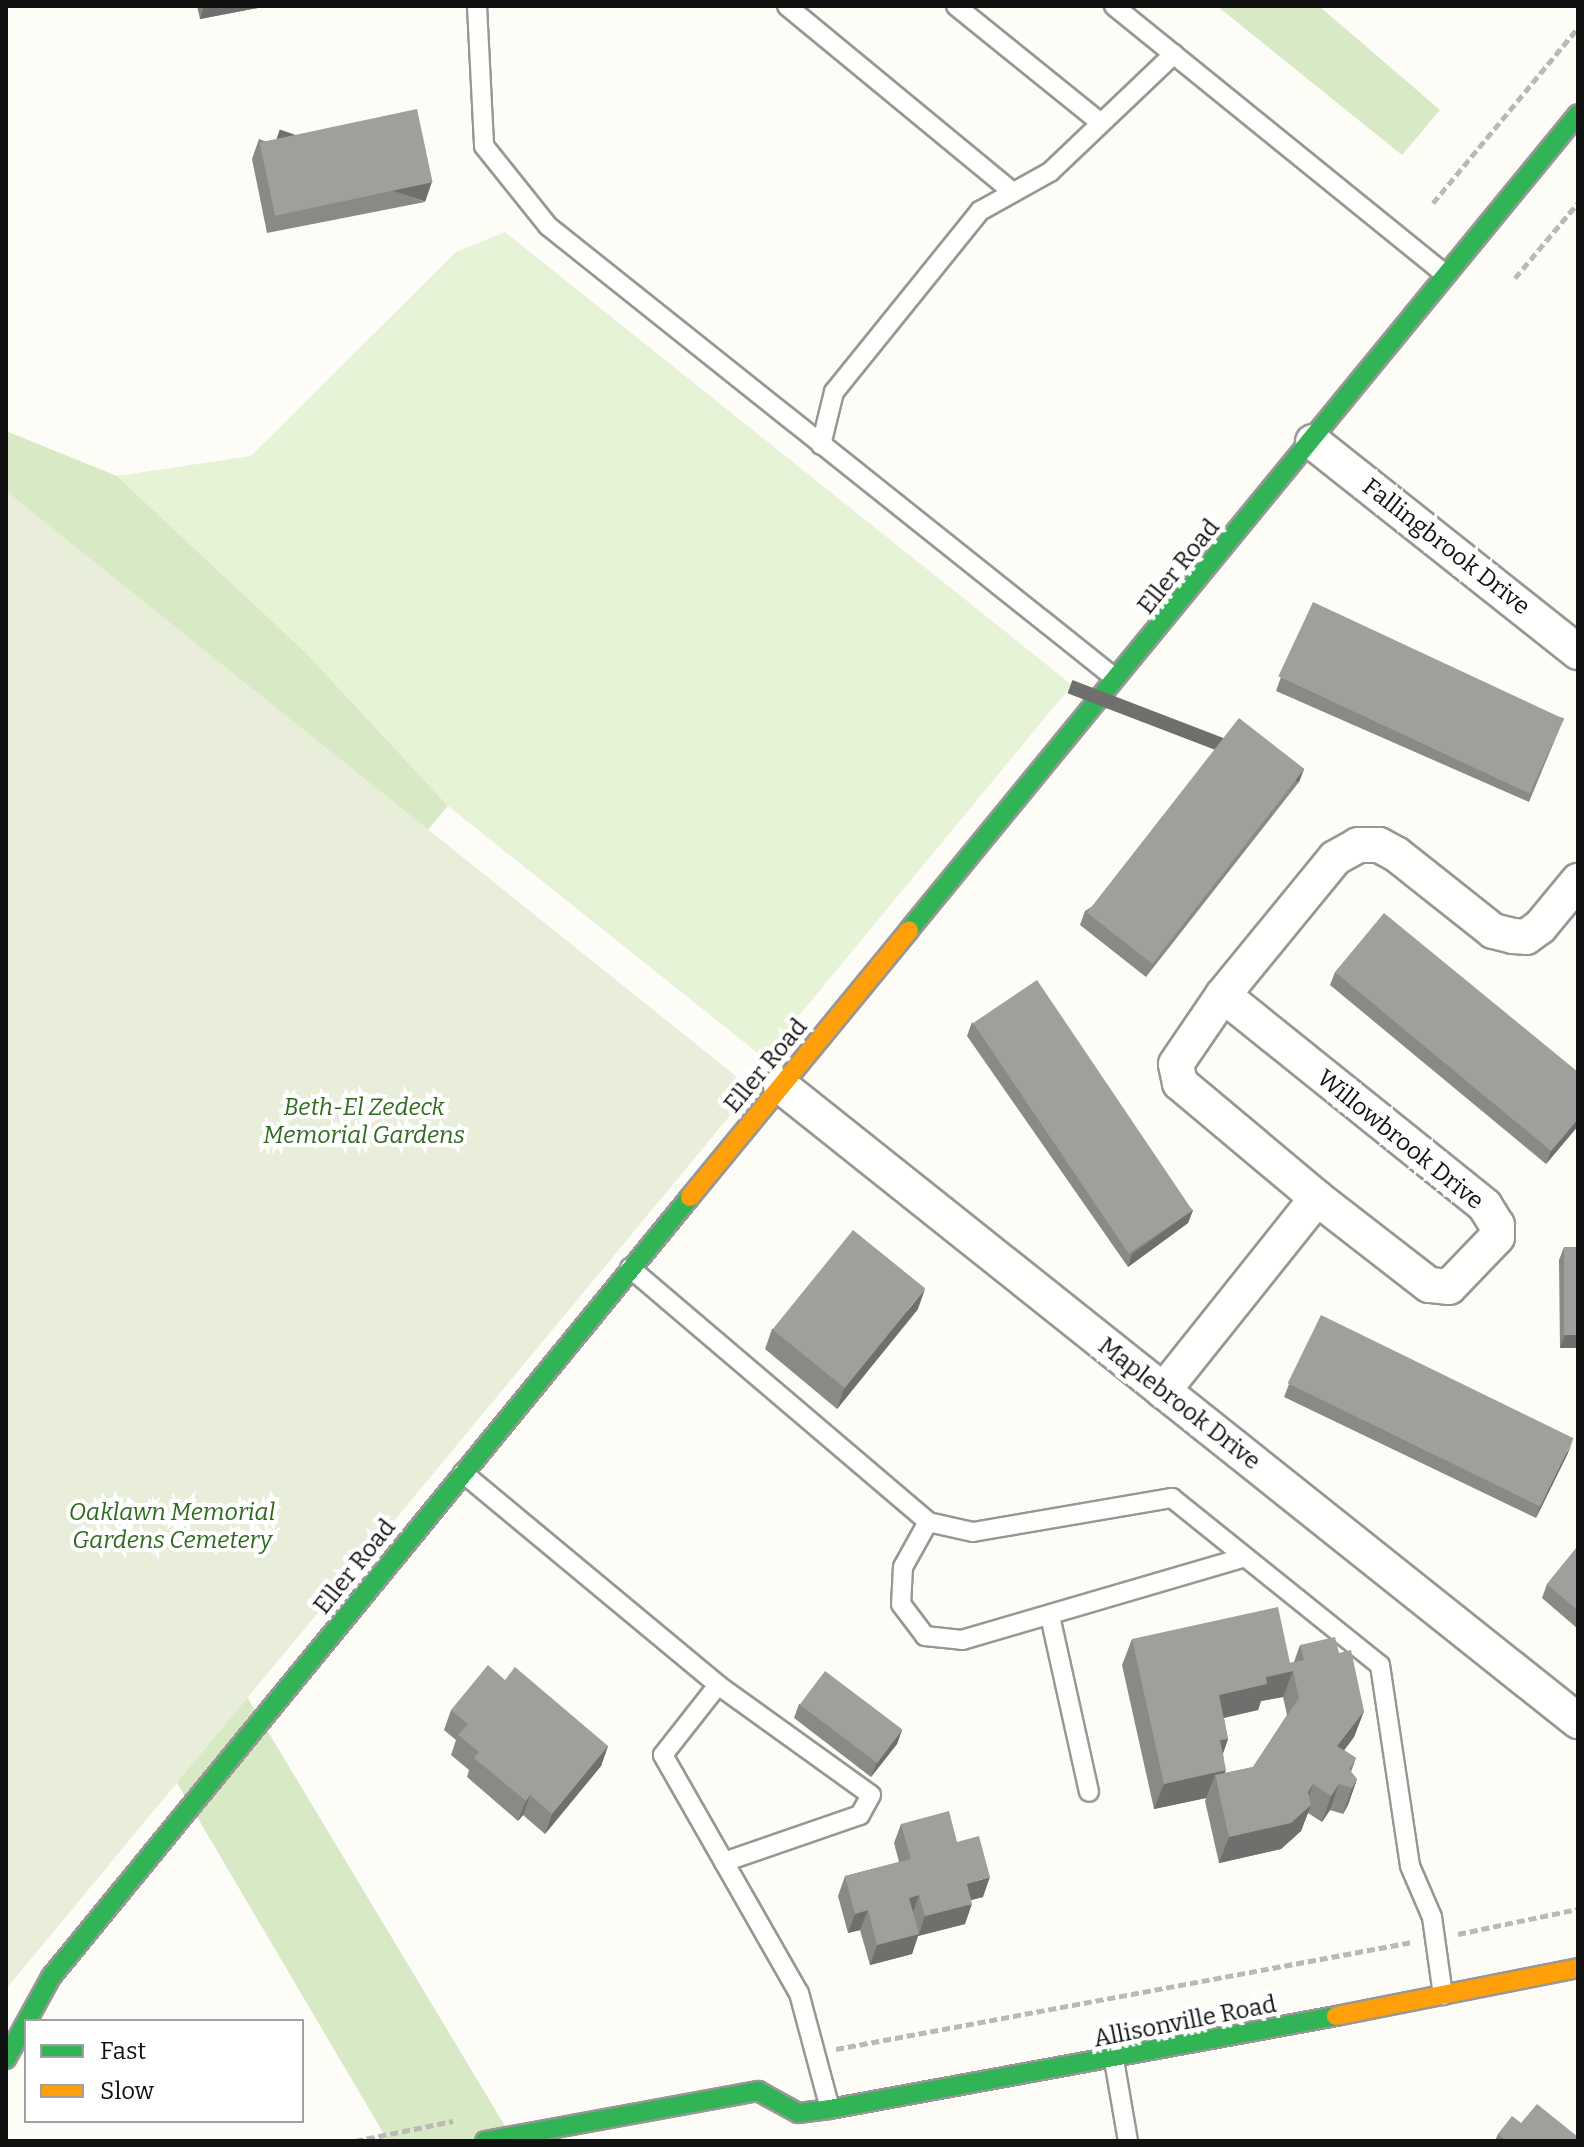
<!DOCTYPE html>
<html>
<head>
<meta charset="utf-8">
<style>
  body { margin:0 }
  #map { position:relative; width:1584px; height:2147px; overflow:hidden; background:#fdfcf7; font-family:Bitter,serif }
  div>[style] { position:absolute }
  .green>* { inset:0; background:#e7f3d7 }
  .forest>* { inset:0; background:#d8eac5 }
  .cemetery>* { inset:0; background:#e9eedb }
  .path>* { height:5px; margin-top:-2.5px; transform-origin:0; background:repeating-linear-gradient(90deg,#b9b9b8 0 8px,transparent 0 12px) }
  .roads { filter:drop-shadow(2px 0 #979795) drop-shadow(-2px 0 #979795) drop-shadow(0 2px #979795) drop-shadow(0 -2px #979795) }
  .lane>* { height:18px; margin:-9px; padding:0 9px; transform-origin:9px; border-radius:9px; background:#fffffe }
  .street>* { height:34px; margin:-17px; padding:0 17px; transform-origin:17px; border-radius:17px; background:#fffffe }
  .fast>* { height:18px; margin:-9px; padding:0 9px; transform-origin:9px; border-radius:9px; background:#30b455 }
  .slow>* { height:18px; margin:-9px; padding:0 9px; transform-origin:9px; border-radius:9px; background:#ff9f0a }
  .wall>* { inset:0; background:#8a8986 }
  .shaded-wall>* { inset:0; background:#716f6d; transform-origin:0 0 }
  .building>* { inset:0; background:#a19f9c; transform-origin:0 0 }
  span { translate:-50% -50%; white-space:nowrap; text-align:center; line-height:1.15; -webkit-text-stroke:8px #fff; paint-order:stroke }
  .street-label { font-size:24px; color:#111 }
  .park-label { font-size:24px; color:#2f6b1f; font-style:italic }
  .frame { position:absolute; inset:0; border:8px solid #111; pointer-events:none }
  .legend { position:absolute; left:24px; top:2019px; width:280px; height:104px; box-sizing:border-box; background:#fff; border:2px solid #a0a0a0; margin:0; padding:10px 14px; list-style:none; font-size:24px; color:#111 }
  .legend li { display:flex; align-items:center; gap:16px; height:40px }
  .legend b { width:40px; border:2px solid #a0a0a0 }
</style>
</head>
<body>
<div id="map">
  <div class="green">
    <div style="clip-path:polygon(505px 232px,1072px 685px,764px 1058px,448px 806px,307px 654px,117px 476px,251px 456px,456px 252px)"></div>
  </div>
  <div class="forest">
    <div style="clip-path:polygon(1217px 6px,1319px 6px,1440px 110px,1402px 155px)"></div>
    <div style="clip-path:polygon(6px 431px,117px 476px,307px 654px,448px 806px,389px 876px,6px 845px)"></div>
    <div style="clip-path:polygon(6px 989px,240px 1685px,514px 2141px,388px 2141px,170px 1771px)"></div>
  </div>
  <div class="cemetery">
    <div style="clip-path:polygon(6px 491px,752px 1089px,6px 1989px)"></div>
  </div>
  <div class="path">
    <div style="left:1433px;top:203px;width:227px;rotate:-50.4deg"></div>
    <div style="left:1515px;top:278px;width:98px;rotate:-50deg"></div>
    <div style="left:1458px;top:1934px;width:123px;rotate:-11.8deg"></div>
    <div style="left:836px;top:2049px;width:586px;rotate:-10.52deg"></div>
    <div style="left:355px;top:2141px;width:100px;rotate:-11.5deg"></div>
  </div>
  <div class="roads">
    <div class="lane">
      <div style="left:477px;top:6px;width:140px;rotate:87.1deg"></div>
      <div style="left:484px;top:146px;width:102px;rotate:51.3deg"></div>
      <div style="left:548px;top:226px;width:725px;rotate:38.56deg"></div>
      <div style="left:787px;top:6px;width:293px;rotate:39.5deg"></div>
      <div style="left:956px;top:6px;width:185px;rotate:38.9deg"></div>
      <div style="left:1114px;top:6px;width:427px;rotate:39deg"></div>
      <div style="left:821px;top:445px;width:55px;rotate:-76.2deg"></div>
      <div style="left:834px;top:392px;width:233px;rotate:-51.1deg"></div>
      <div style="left:980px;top:211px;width:80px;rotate:-29.1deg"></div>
      <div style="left:1050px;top:172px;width:171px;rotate:-43.6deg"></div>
      <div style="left:630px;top:1268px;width:392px;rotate:40.4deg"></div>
      <div style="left:928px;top:1522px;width:46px;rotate:12.5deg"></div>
      <div style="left:973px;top:1532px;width:202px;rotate:-9.7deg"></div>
      <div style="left:1172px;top:1498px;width:267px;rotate:38.8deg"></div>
      <div style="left:1380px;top:1665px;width:203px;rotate:81.5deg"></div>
      <div style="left:1410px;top:1866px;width:56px;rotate:66.7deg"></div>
      <div style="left:1432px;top:1917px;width:79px;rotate:82deg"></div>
      <div style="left:463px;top:1473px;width:332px;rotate:39.7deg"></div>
      <div style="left:718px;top:1685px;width:89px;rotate:128.2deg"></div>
      <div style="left:663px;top:1755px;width:274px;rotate:60.3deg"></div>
      <div style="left:799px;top:1993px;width:120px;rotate:75deg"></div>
      <div style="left:928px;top:1522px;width:51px;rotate:119.1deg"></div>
      <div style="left:903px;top:1567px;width:37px;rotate:93deg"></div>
      <div style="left:901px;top:1604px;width:40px;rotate:53deg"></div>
      <div style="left:925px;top:1636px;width:37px;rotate:6deg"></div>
      <div style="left:962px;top:1640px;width:295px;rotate:-16.3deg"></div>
      <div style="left:1050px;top:1616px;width:180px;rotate:77.5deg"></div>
      <div style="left:718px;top:1685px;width:188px;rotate:35.7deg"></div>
      <div style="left:871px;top:1795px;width:23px;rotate:119deg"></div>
      <div style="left:860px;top:1815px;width:144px;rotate:160.9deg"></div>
      <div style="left:1114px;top:2060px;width:82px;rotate:80.2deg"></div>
    </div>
    <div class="street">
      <div style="left:1313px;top:442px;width:338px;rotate:38.4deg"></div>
      <div style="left:1223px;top:995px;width:336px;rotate:38.8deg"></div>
      <div style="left:1485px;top:1206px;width:22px;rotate:58deg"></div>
      <div style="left:1497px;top:1225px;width:12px;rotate:90deg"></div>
      <div style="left:1497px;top:1237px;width:69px;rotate:133.8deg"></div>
      <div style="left:1449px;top:1287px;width:20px;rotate:-174deg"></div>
      <div style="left:1429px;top:1285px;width:142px;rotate:-142.2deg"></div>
      <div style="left:1317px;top:1198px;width:179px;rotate:-140deg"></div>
      <div style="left:1180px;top:1083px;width:19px;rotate:-102deg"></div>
      <div style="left:1176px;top:1064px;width:83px;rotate:-55.7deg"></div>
      <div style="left:1223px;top:995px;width:177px;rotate:-50.7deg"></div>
      <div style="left:1335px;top:858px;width:26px;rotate:-29deg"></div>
      <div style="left:1358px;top:845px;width:21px"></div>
      <div style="left:1379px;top:845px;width:19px;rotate:28deg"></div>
      <div style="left:1396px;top:854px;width:124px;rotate:38.4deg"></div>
      <div style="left:1493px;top:931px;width:21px;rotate:14deg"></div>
      <div style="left:1513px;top:936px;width:13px;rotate:4deg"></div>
      <div style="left:1526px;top:937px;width:17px;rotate:-36deg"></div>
      <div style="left:1540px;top:927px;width:60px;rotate:-50.4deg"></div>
      <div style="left:781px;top:1086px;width:1019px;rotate:38.55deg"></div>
      <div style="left:1163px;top:1391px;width:247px;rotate:-51.4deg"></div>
    </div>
    <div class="fast">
      <div style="left:909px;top:930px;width:1055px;rotate:-50.65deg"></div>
      <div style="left:6px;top:2059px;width:94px;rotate:-61.2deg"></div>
      <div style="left:51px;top:1977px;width:1008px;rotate:-50.67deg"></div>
      <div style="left:485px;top:2141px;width:278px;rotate:-10.4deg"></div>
      <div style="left:758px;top:2091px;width:46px;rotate:28.8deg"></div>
      <div style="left:798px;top:2113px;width:32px;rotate:-7deg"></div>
      <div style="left:830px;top:2109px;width:514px;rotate:-10.41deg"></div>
    </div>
    <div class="slow">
      <div style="left:690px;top:1197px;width:345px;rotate:-50.6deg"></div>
      <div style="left:1336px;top:2016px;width:247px;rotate:-11.2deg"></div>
    </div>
  </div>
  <div class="wall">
    <div style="clip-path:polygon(197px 6px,268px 6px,200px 19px)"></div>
    <div style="clip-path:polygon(259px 139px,425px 202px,267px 233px,252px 159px)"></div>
    <div style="clip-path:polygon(1281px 677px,1564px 718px,1529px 802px,1276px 691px)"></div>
    <div style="clip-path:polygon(1304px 769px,1299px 782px,1146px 977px,1080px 925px,1085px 911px)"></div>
    <div style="clip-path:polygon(1335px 972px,1578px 1072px,1578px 1126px,1546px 1164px,1330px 985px)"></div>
    <div style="clip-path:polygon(972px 1022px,1193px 1210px,1188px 1223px,1128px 1267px,967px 1036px)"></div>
    <div style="clip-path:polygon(1564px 1247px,1578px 1348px,1560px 1348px,1559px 1260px)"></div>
    <div style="clip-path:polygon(918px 1309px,837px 1409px,765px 1349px,772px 1329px)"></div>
    <div style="clip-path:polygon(1289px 1384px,1568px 1453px,1536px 1518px,1284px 1397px)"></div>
    <div style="clip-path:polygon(1578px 1546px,1578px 1629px,1542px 1598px,1547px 1584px)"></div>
    <div style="clip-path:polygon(evenodd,1132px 1639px,1290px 1663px,1294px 1662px,1300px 1645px,1339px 1653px,1364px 1711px,1354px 1737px,1344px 1750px,1356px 1758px,1351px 1772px,1357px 1779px,1348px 1805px,1343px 1814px,1330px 1810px,1322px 1822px,1308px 1813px,1301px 1831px,1281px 1849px,1219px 1863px,1205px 1801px,1206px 1798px,1154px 1809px,1122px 1665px,1132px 1639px,1283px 1697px,1287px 1715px,1253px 1767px,1225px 1773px,1223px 1753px,1228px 1739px,1224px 1718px,1258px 1710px,1261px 1701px,1283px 1697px)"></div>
    <div style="clip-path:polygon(505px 1680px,608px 1746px,601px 1766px,545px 1834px,523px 1815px,518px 1821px,467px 1777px,469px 1770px,451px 1755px,456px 1740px,444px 1730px,451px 1710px)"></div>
    <div style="clip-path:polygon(799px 1704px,902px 1730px,897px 1744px,871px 1777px,794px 1718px)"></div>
    <div style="clip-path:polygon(901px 1824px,957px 1842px,983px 1897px,971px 1900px,965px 1924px,918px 1936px,912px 1954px,870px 1965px,860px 1930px,848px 1933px,838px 1896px,845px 1876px,899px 1862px,894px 1843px)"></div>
    <div style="clip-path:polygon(1521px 2123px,1578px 2141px,1495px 2141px,1498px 2134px)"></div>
  </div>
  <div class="shaded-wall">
    <div style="clip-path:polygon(204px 6px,268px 6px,200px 19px)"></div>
    <div style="left:432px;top:182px;width:21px;height:161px;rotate:109deg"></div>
    <div style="left:1304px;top:769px;width:14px;height:248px;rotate:111deg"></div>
    <div style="clip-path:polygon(1578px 1119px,1578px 1126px,1546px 1164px,1551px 1151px)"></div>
    <div style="clip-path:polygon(1193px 1210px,1188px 1223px,1128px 1267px,1132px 1254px)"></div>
    <div style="clip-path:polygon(925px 1289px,918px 1309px,837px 1409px,844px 1389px)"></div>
    <div style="clip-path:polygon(1565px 1335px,1578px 1335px,1578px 1348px,1560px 1348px)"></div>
    <div style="clip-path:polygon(1573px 1440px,1568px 1453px,1536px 1518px,1541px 1504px)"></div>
    <div style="clip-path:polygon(1293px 1671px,1283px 1697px,1261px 1701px,1258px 1710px,1209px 1721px,1219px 1695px,1266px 1677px)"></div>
    <div style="clip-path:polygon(1364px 1711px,1354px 1737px,1328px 1772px,1337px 1746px)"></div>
    <div style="clip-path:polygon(902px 1730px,897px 1744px,871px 1777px,876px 1764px)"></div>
    <div style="clip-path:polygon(1228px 1739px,1219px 1765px,1220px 1740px)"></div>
    <div style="clip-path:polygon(608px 1746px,601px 1766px,545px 1834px,552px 1814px)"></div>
    <div style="clip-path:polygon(1226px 1770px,1218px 1792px,1215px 1775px,1206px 1798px,1154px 1809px,1164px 1784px)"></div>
    <div style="clip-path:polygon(1357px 1779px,1348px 1805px,1343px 1814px,1352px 1788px)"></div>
    <div style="clip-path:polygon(1313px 1784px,1304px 1810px,1311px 1805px,1301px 1831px,1281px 1849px,1219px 1863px,1229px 1837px,1308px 1792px)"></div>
    <div style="clip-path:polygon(1339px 1784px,1330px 1810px,1322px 1822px,1331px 1796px)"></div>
    <div style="clip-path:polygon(530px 1795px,523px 1815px,518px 1821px,526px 1801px)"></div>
    <div style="clip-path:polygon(990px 1877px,983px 1897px,960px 1903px,967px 1884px)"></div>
    <div style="clip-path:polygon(919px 1895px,912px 1915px,909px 1898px)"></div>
    <div style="clip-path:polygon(972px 1904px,965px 1924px,918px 1936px,912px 1954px,870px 1965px,877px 1945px,919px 1934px,925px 1916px)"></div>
    <div style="clip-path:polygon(868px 1910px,860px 1930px,848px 1933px,855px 1914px)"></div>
  </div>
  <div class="building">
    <div style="left:417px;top:109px;width:75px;height:161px;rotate:78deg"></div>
    <div style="left:1313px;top:602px;width:277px;height:82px;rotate:25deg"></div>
    <div style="left:1239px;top:718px;width:83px;height:247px;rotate:38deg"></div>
    <div style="clip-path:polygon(1384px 913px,1578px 1072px,1578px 1119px,1551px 1151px,1335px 972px)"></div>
    <div style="left:1037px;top:980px;width:278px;height:77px;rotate:56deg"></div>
    <div style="left:853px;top:1230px;width:93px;height:128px;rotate:39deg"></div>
    <div style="left:1564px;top:1247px;width:14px;height:88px"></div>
    <div style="left:1321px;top:1315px;width:281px;height:76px;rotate:26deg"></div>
    <div style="clip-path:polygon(1578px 1546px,1578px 1611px,1547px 1584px)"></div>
    <div style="clip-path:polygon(1278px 1607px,1290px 1663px,1304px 1660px,1300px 1645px,1335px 1637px,1339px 1653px,1351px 1650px,1364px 1711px,1337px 1746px,1356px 1758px,1349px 1769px,1357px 1779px,1352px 1788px,1339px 1784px,1331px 1796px,1313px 1784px,1308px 1792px,1311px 1805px,1291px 1823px,1229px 1837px,1215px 1775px,1253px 1767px,1299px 1698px,1293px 1671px,1266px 1677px,1267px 1684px,1219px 1695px,1228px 1739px,1220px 1740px,1226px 1770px,1164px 1784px,1132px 1639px)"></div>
    <div style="clip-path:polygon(488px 1665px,505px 1680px,515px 1667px,608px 1746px,552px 1814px,530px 1795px,526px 1801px,474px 1758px,479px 1752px,458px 1735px,468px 1724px,451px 1710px)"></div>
    <div style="left:825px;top:1671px;width:97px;height:42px;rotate:37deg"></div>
    <div style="clip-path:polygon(949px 1811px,957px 1842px,979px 1836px,990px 1877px,967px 1884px,972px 1904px,925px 1916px,919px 1895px,909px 1898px,919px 1934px,877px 1945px,868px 1910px,855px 1914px,845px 1876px,911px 1859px,901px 1824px)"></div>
    <div style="clip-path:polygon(1537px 2104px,1578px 2137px,1578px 2141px,1506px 2141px,1498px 2134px,1512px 2116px,1521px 2123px)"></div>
  </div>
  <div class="street-label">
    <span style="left:1446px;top:547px;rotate:38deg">Fallingbrook Drive</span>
    <span style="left:1179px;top:567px;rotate:-51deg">Eller Road</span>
    <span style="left:766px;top:1066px;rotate:-50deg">Eller Road</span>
    <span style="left:1400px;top:1140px;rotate:39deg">Willowbrook Drive</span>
    <span style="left:1179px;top:1404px;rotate:38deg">Maplebrook Drive</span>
    <span style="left:355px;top:1567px;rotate:-51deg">Eller Road</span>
    <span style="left:1185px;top:2022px;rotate:-11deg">Allisonville Road</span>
  </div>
  <div class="park-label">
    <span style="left:364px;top:1122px">Beth-El Zedeck<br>Memorial Gardens</span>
    <span style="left:172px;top:1527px">Oaklawn Memorial<br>Gardens Cemetery</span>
  </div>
  <div class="frame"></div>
  <ul class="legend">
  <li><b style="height:10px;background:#30b455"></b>Fast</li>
  <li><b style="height:10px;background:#ff9f0a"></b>Slow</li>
  </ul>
</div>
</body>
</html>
